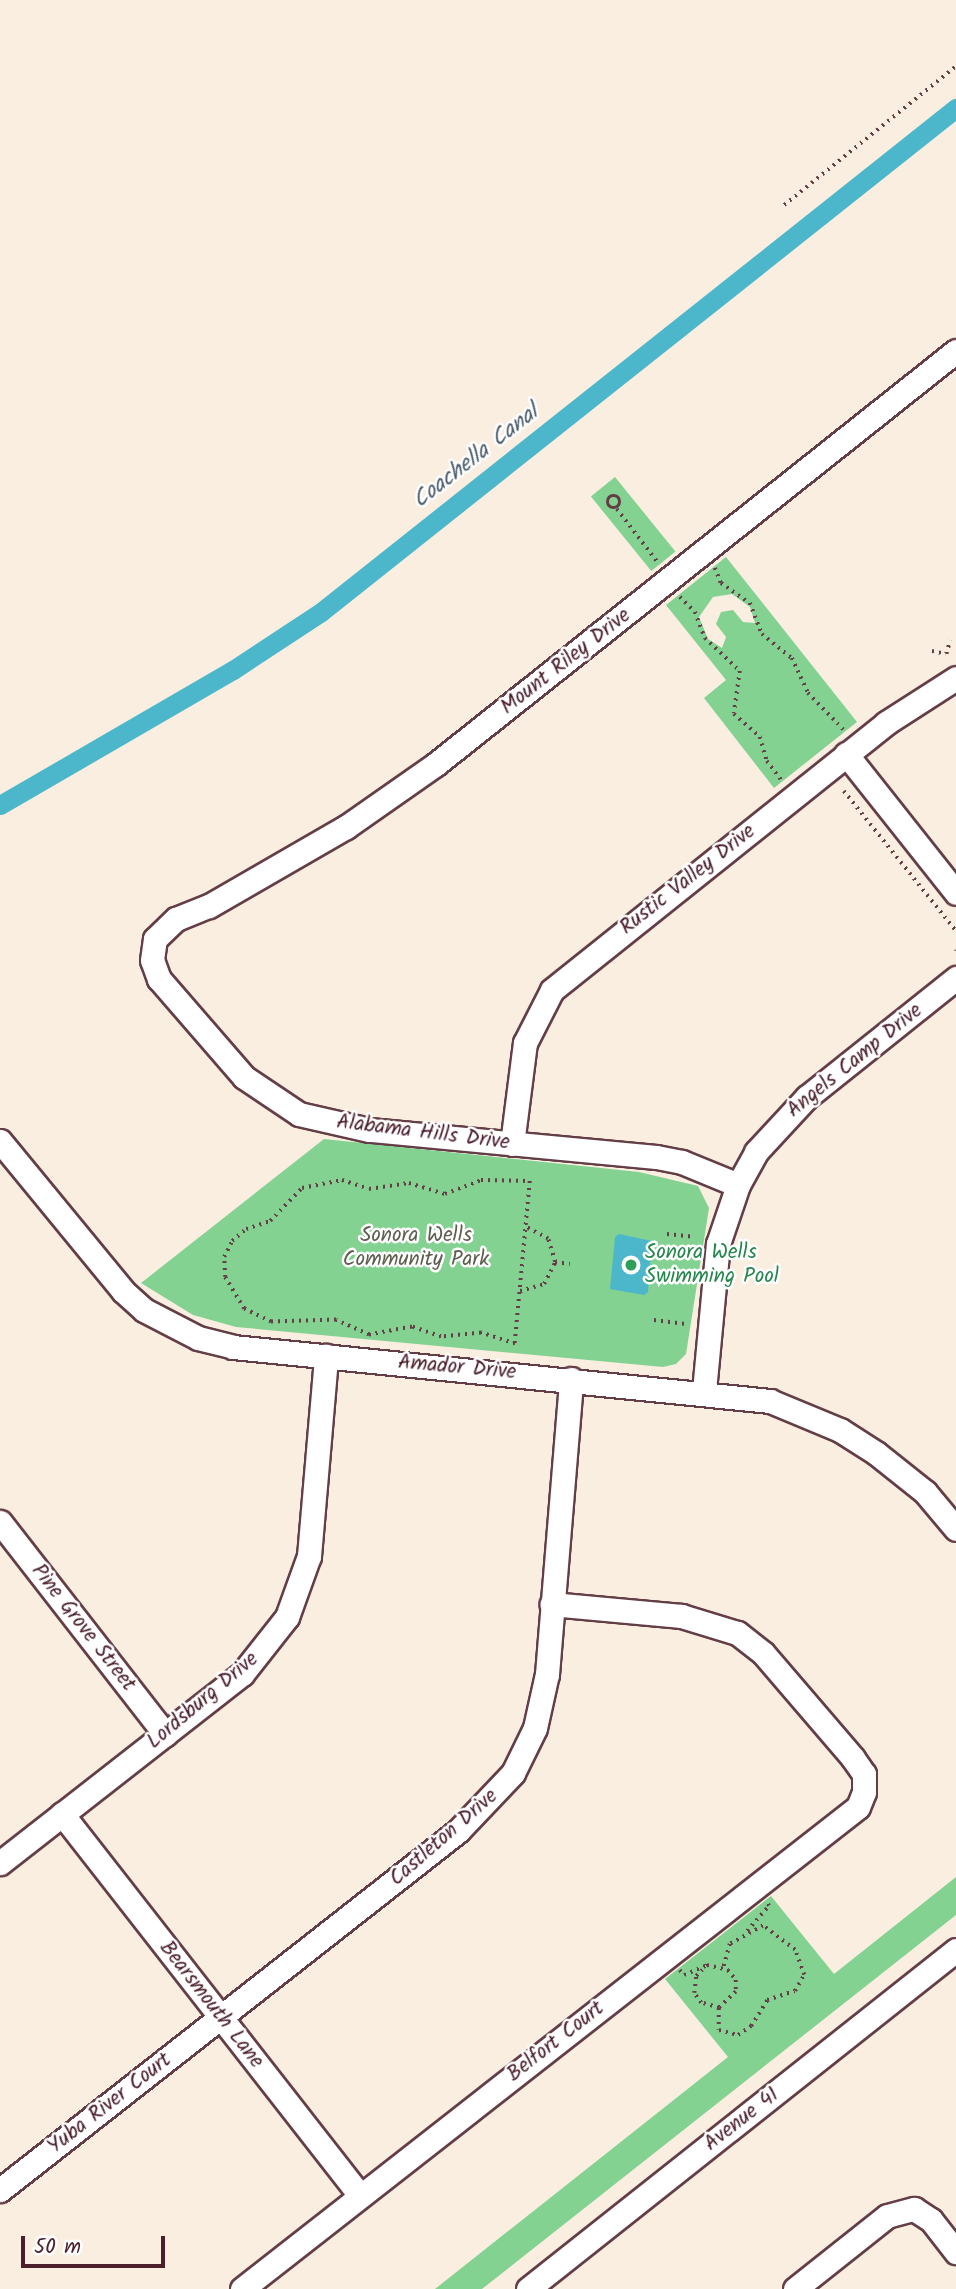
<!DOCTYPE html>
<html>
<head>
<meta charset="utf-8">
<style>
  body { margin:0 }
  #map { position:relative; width:956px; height:2289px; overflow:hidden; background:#f9eee0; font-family:Kalam,sans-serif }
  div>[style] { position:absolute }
  .green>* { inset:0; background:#83d292; transform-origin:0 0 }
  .water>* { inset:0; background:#4cb7ca }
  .canal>* { height:19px; margin:-9.5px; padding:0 9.5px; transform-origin:9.5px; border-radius:9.5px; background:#4cb7ca }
  .path>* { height:3.5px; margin-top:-1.75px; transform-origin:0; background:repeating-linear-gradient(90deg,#643e46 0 2px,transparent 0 7px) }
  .path>.ring { margin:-1.75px; padding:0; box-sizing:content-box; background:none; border:3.5px solid #643e46; border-radius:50% }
  .roads { filter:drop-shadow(2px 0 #643e46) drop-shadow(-2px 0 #643e46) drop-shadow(0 2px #643e46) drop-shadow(0 -2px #643e46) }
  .street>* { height:23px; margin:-11.5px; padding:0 11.5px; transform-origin:11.5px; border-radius:11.5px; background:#fff }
  .dots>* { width:19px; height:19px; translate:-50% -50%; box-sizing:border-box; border:4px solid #fff; border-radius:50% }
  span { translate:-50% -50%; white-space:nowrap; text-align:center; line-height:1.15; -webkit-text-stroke:5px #fff; paint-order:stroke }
  .street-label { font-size:21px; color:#4a1f2b }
  .park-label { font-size:21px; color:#5e5e4f }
  .leisure-label { font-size:21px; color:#27864d }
  .left { translate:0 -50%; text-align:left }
  .water-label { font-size:23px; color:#4b5c6b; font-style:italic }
  .scale { position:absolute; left:21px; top:2236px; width:144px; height:32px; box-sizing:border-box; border:4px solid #4a1f2b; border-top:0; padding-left:9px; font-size:21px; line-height:24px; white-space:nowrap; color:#4a1f2b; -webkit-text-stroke:5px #fff; paint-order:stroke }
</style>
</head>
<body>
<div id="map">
  <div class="green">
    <div style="left:615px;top:477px;width:96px;height:31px;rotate:51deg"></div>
    <div style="clip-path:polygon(evenodd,726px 557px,857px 722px,774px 788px,704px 698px,726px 680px,666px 605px,726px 557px,732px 594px,750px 607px,755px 623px,743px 622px,733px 610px,721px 612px,716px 624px,726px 637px,722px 648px,708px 639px,699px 617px,713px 597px,732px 594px)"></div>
    <div style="clip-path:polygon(324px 1139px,639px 1172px,698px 1186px,709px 1208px,686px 1354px,676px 1364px,663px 1367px,236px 1327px,193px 1315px,141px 1283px)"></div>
    <div style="clip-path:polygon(956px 1877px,956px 1915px,482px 2289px,435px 2289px,728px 2057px,665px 1979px,771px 1896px,834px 1974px)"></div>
  </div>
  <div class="water">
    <div style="clip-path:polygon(619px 1234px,652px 1241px,648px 1292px,644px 1295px,610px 1289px,615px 1237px)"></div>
  </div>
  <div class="canal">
    <div style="left:0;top:805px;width:269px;rotate:-30.1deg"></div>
    <div style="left:233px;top:670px;width:105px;rotate:-33.4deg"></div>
    <div style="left:321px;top:612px;width:811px;rotate:-38.44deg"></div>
  </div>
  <div class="path">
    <div style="left:784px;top:205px;width:221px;rotate:-38.9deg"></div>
    <div class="ring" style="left:608px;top:496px;width:8.5px;height:8.5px"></div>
    <div style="left:617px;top:509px;width:69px;rotate:52.6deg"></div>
    <div style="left:715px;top:568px;width:16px;rotate:68deg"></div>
    <div style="left:721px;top:583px;width:35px;rotate:35deg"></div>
    <div style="left:750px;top:603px;width:33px;rotate:69deg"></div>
    <div style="left:762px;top:634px;width:38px;rotate:39deg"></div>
    <div style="left:792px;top:658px;width:38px;rotate:65deg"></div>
    <div style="left:808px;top:693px;width:53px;rotate:45.8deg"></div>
    <div style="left:680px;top:597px;width:21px;rotate:45deg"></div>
    <div style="left:695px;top:612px;width:28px;rotate:69deg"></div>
    <div style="left:705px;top:638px;width:48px;rotate:43.3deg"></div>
    <div style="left:740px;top:671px;width:43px;rotate:97.9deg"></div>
    <div style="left:734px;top:714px;width:35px;rotate:41deg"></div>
    <div style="left:760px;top:737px;width:25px;rotate:74deg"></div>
    <div style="left:767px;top:761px;width:26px;rotate:53deg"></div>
    <div style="left:932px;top:651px;width:14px;rotate:12deg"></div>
    <div style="left:946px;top:654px;width:14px;rotate:-73deg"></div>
    <div style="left:844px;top:791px;width:179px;rotate:51.3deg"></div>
    <div style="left:956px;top:951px;width:1px;rotate:-90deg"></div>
    <div style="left:342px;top:1180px;width:28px;rotate:18deg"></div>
    <div style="left:369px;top:1189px;width:40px;rotate:-8.5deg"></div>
    <div style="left:409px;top:1183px;width:38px;rotate:17deg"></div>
    <div style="left:445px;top:1194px;width:39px;rotate:-21deg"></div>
    <div style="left:481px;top:1180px;width:49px;rotate:1.2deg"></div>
    <div style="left:530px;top:1181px;width:164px;rotate:95.3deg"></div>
    <div style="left:515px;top:1344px;width:36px;rotate:-162deg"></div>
    <div style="left:481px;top:1333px;width:40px;rotate:174.3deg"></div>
    <div style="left:441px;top:1337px;width:31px;rotate:-161deg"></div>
    <div style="left:412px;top:1327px;width:44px;rotate:169.5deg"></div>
    <div style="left:369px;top:1335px;width:36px;rotate:-156deg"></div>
    <div style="left:336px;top:1320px;width:65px;rotate:178.2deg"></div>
    <div style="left:271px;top:1322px;width:30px;rotate:-154deg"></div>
    <div style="left:244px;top:1309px;width:37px;rotate:-121deg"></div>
    <div style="left:225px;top:1277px;width:20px;rotate:-93deg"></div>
    <div style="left:224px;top:1257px;width:18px;rotate:-63deg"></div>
    <div style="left:232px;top:1241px;width:18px;rotate:-41deg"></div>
    <div style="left:246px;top:1229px;width:25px;rotate:-18deg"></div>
    <div style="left:270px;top:1221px;width:46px;rotate:-45.9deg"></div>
    <div style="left:302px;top:1188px;width:41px;rotate:-11.3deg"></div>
    <div style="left:667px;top:1234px;width:27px;rotate:6deg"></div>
    <div style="left:555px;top:1262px;width:15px;rotate:8deg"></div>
    <div style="left:520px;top:1291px;width:25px;rotate:-16deg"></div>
    <div style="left:544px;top:1284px;width:25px;rotate:-63deg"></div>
    <div style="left:555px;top:1262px;width:24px;rotate:-107deg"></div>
    <div style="left:548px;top:1239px;width:26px;rotate:-152deg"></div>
    <div style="left:654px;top:1320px;width:32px;rotate:7deg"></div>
    <div style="left:747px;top:1931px;width:33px;rotate:-49deg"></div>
    <div style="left:769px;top:1906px;width:5px;rotate:-127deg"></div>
    <div style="left:680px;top:1970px;width:6px;rotate:51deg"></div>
    <div style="left:684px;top:1975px;width:25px;rotate:-23deg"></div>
    <div style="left:707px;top:1965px;width:22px;rotate:13deg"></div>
    <div style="left:728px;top:1970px;width:13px;rotate:51deg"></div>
    <div style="left:736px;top:1980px;width:12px;rotate:90deg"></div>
    <div style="left:736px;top:1992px;width:23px;rotate:137deg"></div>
    <div style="left:719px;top:2008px;width:19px;rotate:-164deg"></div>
    <div style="left:701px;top:2003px;width:12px;rotate:-125deg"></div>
    <div style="left:694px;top:1993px;width:17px;rotate:-83deg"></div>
    <div style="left:696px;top:1976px;width:16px;rotate:-45deg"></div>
    <div style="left:719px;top:2008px;width:22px;rotate:90deg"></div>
    <div style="left:719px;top:2030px;width:20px;rotate:15deg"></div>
    <div style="left:738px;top:2035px;width:16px;rotate:-35deg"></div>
    <div style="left:751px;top:2026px;width:31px;rotate:-58deg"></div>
    <div style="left:767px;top:2000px;width:29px;rotate:-18deg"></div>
    <div style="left:795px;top:1991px;width:18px;rotate:-61deg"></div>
    <div style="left:804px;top:1975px;width:27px;rotate:-110deg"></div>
    <div style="left:795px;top:1950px;width:40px;rotate:-143deg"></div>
    <div style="left:763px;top:1926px;width:38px;rotate:151deg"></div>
    <div style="left:730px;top:1944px;width:24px;rotate:105deg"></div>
  </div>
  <div class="roads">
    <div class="street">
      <div style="left:846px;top:754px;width:177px;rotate:51.6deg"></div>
      <div style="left:0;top:1141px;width:194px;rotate:50.6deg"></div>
      <div style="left:123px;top:1291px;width:28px;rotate:42deg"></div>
      <div style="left:144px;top:1310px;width:61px;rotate:27.4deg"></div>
      <div style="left:198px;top:1338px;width:36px;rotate:14deg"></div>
      <div style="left:233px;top:1347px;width:540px;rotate:5.74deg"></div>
      <div style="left:770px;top:1401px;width:76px;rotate:22.5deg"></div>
      <div style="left:840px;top:1430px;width:43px;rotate:32.6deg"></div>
      <div style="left:876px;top:1453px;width:63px;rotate:38.5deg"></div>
      <div style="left:925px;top:1492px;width:48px;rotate:50deg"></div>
      <div style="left:512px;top:1144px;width:102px;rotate:-82.7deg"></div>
      <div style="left:525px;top:1043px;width:59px;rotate:-63deg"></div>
      <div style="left:552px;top:990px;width:428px;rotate:-38.6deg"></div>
      <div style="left:886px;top:723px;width:83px;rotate:-32.7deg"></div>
      <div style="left:738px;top:1185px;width:61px;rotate:-157.7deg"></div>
      <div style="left:682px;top:1162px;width:26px;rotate:-169deg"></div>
      <div style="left:656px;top:1157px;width:288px;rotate:-174.6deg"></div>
      <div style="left:369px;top:1130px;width:72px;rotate:-167.1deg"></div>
      <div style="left:299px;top:1114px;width:66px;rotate:-146.1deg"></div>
      <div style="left:244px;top:1077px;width:130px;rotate:-130.9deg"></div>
      <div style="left:159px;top:979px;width:20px;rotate:-110deg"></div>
      <div style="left:152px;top:960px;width:21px;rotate:-82deg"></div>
      <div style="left:155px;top:939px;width:29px;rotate:-44deg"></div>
      <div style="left:176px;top:919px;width:35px;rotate:-22deg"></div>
      <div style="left:209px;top:906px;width:158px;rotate:-30deg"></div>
      <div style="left:346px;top:827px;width:110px;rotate:-35deg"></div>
      <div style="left:436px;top:764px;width:664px;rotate:-38.46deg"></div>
      <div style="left:704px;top:1391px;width:148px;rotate:-84.6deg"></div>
      <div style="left:718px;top:1244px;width:62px;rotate:-71.3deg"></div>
      <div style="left:738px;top:1185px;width:38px;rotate:-61deg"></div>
      <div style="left:756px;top:1152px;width:75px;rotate:-47.2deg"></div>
      <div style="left:807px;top:1097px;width:191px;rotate:-38.6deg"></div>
      <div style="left:0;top:1522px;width:269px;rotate:52.1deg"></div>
      <div style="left:62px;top:1814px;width:484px;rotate:52deg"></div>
      <div style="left:0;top:1863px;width:307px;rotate:-38deg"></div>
      <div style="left:242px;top:1674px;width:73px;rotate:-51.7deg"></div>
      <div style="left:287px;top:1617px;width:65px;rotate:-70.2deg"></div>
      <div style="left:309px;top:1556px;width:201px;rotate:-85.1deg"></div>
      <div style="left:0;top:2190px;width:582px;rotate:-38.09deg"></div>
      <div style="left:458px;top:1831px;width:80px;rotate:-46.5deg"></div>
      <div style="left:513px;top:1773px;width:50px;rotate:-63.9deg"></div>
      <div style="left:535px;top:1728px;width:55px;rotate:-77.5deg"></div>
      <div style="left:547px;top:1674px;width:296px;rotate:-85.3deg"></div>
      <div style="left:242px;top:2289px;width:782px;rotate:-38.04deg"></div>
      <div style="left:858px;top:1807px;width:16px;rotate:-68deg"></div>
      <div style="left:864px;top:1792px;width:18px;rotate:-90deg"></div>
      <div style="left:864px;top:1774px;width:19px;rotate:-125deg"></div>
      <div style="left:853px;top:1758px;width:138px;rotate:-130.6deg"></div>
      <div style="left:763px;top:1653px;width:33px;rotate:-142deg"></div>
      <div style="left:737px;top:1633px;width:59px;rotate:-163.1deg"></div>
      <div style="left:681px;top:1616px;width:130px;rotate:-174.7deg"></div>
      <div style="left:528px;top:2289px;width:546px;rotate:-38.38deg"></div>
      <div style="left:795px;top:2289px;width:117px;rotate:-38.4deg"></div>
      <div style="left:887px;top:2216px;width:28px;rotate:-15deg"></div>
      <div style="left:914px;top:2209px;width:20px;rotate:33deg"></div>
      <div style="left:931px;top:2220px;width:41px;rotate:52deg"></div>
    </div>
  </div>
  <div class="dots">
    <div style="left:631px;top:1265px;background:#2e9e5b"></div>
  </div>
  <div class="street-label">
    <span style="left:566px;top:662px;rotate:-38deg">Mount Riley Drive</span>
    <span style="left:688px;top:880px;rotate:-38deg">Rustic Valley Drive</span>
    <span style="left:855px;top:1061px;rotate:-39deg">Angels Camp Drive</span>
    <span style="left:423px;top:1133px;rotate:7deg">Alabama Hills Drive</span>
    <span style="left:457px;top:1368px;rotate:5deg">Amador Drive</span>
    <span style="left:83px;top:1628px;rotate:52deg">Pine Grove Street</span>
    <span style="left:203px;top:1701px;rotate:-40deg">Lordsburg Drive</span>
    <span style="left:444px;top:1838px;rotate:-41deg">Castleton Drive</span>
    <span style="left:211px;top:2005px;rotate:52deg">Bearsmouth Lane</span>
    <span style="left:556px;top:2042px;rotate:-38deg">Belfort Court</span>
    <span style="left:110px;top:2104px;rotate:-38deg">Yuba River Court</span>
    <span style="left:742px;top:2120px;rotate:-38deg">Avenue 41</span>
  </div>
  <div class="park-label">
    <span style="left:416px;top:1248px">Sonora Wells<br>Community Park</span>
  </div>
  <div class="leisure-label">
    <span class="left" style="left:645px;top:1265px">Sonora Wells<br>Swimming Pool</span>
  </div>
  <div class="water-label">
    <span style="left:476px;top:457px;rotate:-38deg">Coachella Canal</span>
  </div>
  <div class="scale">50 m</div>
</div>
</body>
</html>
